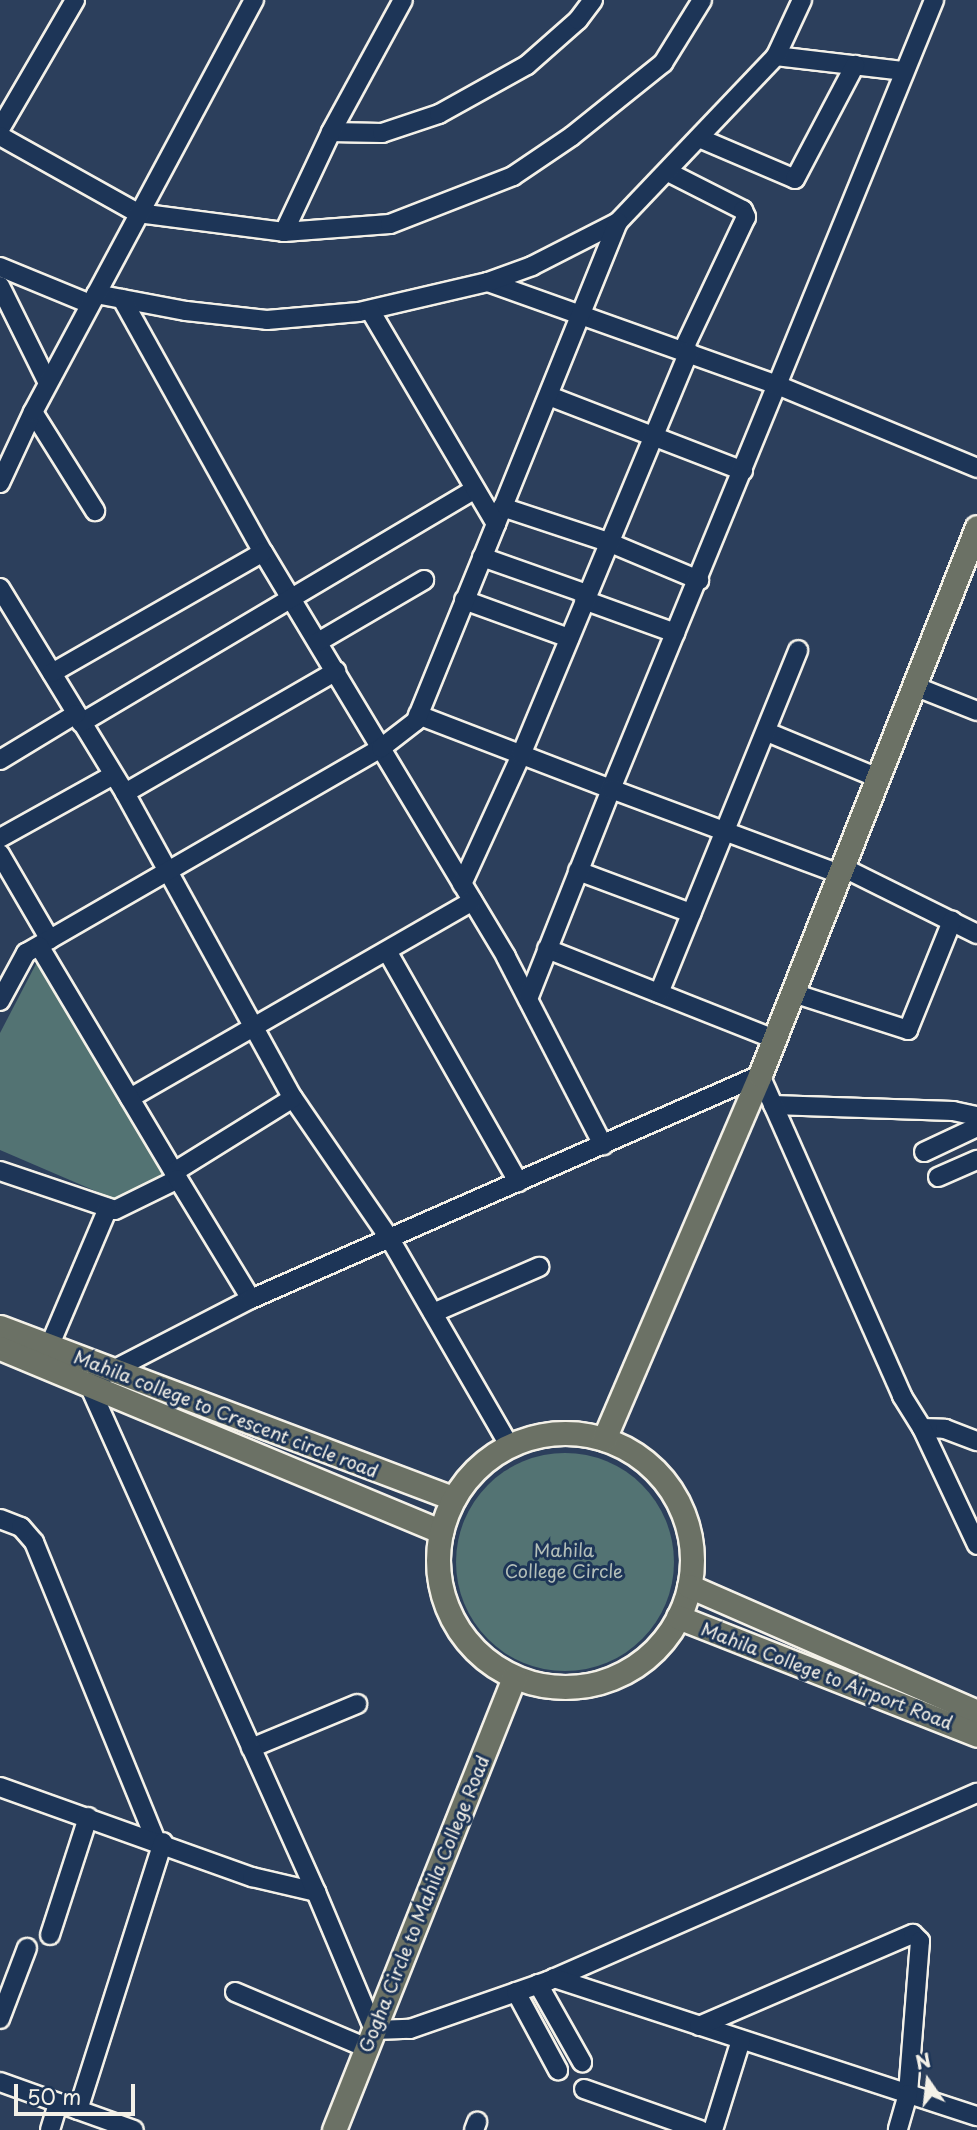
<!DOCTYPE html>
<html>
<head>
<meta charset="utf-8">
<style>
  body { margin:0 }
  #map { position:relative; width:977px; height:2130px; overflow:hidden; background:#2c3f5c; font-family:"Playpen Sans",sans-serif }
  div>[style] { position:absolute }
  .green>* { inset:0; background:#537373 }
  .round { border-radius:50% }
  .roads { filter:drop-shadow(2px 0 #f4f1e8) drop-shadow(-2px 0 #f4f1e8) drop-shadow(0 2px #f4f1e8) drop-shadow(0 -2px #f4f1e8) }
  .minor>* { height:18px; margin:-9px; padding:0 9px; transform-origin:9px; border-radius:9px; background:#1d3557 }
  .major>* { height:23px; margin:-11.5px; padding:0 11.5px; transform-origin:11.5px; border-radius:11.5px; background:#6b7165 }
  .major>.ring { margin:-11.5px; padding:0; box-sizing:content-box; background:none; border:23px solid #6b7165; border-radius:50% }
  span { translate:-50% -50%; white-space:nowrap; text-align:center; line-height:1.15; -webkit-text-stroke:6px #1d3557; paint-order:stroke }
  .street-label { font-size:18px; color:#f4f1e8 }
  .park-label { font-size:18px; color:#b4bfb9 }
  .north { position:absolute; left:893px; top:2046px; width:70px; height:70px; -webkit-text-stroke:5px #1d3557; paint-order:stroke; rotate:346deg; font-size:19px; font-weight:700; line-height:28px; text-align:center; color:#f4f1e8 }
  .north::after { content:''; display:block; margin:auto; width:24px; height:32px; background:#f4f1e8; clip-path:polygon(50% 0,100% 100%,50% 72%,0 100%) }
  .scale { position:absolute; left:14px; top:2084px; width:121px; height:32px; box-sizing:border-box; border:4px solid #f4f1e8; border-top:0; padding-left:9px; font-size:21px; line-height:24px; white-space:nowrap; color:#f4f1e8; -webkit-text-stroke:5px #1d3557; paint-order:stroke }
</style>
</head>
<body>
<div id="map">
  <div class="green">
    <div style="clip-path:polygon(37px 962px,166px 1175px,114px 1199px,0 1150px,0 1033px)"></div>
    <div class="round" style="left:456px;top:1453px;width:218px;height:218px"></div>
  </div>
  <div class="roads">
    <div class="minor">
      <div style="left:776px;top:56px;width:129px;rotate:6.7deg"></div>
      <div style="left:0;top:129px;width:149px;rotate:-59.8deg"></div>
      <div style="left:331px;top:132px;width:51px;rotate:1.1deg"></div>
      <div style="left:382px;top:133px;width:60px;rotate:-18.4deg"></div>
      <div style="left:439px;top:114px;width:101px;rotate:-29.1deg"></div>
      <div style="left:527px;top:65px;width:68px;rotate:-41.4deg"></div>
      <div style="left:578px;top:20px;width:25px;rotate:-53deg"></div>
      <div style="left:0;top:136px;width:158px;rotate:29.2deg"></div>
      <div style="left:138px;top:213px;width:147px;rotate:7.4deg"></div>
      <div style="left:284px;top:232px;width:106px;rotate:-4.3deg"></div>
      <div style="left:390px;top:224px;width:132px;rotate:-21.3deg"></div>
      <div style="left:513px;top:176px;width:71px;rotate:-34.1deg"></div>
      <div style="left:572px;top:136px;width:117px;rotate:-38.7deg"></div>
      <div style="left:663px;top:63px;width:74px;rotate:-58.2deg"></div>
      <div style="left:699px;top:138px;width:104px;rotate:23.1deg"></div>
      <div style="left:795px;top:179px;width:129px;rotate:-62.2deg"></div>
      <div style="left:668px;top:172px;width:84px;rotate:26.9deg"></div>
      <div style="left:743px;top:210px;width:8px;rotate:67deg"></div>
      <div style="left:746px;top:217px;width:147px;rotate:115.3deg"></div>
      <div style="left:284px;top:232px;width:110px;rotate:-64.8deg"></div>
      <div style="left:331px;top:132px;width:150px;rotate:-61.4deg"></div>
      <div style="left:0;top:267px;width:97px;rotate:22.3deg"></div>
      <div style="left:488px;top:282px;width:307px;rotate:19.6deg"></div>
      <div style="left:777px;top:385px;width:416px;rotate:-67.8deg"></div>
      <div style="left:0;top:286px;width:108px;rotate:63.7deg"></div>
      <div style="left:96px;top:294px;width:92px;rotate:10.7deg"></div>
      <div style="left:186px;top:311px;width:81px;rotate:6.3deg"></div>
      <div style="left:267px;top:320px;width:92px;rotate:-5deg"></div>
      <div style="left:359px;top:312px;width:132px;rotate:-13.1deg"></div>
      <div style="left:488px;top:282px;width:47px;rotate:-20deg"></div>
      <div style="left:532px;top:266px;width:97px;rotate:-27.1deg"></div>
      <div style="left:618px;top:222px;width:229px;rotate:-46.4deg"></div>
      <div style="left:776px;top:56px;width:62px;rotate:-65.1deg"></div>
      <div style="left:122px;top:299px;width:290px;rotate:60.9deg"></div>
      <div style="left:263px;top:552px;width:472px;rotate:59deg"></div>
      <div style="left:506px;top:957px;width:212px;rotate:62.7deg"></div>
      <div style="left:549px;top:396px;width:208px;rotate:21.1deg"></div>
      <div style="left:33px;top:412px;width:117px;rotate:57.9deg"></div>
      <div style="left:0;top:483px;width:78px;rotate:-65.1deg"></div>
      <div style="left:33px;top:412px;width:468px;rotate:-61.8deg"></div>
      <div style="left:502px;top:507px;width:112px;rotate:18.3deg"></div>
      <div style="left:608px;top:542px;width:99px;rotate:22.7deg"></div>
      <div style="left:496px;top:524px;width:326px;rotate:-68deg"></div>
      <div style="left:482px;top:557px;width:111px;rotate:19.4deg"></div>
      <div style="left:0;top:588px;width:240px;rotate:58.6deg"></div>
      <div style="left:125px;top:793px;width:348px;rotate:61.2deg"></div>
      <div style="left:293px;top:1098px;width:171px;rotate:55.5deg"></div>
      <div style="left:390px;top:1239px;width:238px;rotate:60deg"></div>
      <div style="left:464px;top:600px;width:112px;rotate:19.9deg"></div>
      <div style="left:584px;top:600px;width:97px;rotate:19.9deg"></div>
      <div style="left:318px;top:642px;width:123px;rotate:-30.3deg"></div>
      <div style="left:52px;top:673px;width:243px;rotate:-29.8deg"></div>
      <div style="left:914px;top:686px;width:68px;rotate:21.6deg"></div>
      <div style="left:418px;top:715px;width:207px;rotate:21deg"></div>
      <div style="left:611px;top:789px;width:437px;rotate:-67.7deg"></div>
      <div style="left:777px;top:385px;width:217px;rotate:22.5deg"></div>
      <div style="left:81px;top:723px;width:458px;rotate:-30.7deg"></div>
      <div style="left:767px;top:732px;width:120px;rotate:22.5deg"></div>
      <div style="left:0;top:760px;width:89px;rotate:-31.2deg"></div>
      <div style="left:125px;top:793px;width:244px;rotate:-30deg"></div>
      <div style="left:0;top:838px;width:129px;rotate:-29.1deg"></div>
      <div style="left:0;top:854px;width:99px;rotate:59.8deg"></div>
      <div style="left:842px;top:867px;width:151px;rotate:26.4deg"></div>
      <div style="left:578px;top:871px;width:121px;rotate:20.4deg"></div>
      <div style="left:462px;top:884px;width:142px;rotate:-65.4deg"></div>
      <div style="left:521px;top:755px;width:437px;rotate:-67.4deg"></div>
      <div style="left:547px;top:949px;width:244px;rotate:21.6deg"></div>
      <div style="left:387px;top:951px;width:266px;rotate:60.4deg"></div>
      <div style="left:659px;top:993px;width:370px;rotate:-67.9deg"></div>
      <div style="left:793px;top:993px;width:121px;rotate:17.8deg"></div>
      <div style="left:908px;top:1030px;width:118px;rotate:-68deg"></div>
      <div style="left:528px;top:999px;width:226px;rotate:-68.4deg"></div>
      <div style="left:611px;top:789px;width:244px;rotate:20.4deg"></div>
      <div style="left:0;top:1001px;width:55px;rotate:-61.6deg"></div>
      <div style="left:26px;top:953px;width:410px;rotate:-30deg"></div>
      <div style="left:381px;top:748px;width:44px;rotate:-37.6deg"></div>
      <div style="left:416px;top:721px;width:213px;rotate:-67.9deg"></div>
      <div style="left:496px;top:524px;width:248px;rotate:-120.5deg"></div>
      <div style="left:130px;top:1098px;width:395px;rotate:-29.9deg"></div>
      <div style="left:773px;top:1105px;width:180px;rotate:1.9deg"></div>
      <div style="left:953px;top:1111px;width:25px;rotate:12deg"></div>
      <div style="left:924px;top:1152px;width:59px;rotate:-25.3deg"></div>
      <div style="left:0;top:1171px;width:121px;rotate:18.7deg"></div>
      <div style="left:115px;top:1210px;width:70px;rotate:-26.2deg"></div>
      <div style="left:178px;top:1179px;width:271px;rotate:-120.8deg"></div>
      <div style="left:174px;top:1172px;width:140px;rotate:-31.9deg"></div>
      <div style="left:938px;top:1177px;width:43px;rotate:-23.6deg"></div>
      <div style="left:178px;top:1179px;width:140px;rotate:58.7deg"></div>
      <div style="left:433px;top:1313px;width:116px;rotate:-23.5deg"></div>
      <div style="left:49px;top:1347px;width:151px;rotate:-67deg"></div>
      <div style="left:922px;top:1428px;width:23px;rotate:2deg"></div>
      <div style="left:945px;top:1429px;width:34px;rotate:21deg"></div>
      <div style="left:0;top:1519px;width:22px;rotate:21deg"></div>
      <div style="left:21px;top:1527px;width:20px;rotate:49deg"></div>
      <div style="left:34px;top:1542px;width:321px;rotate:67.8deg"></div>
      <div style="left:251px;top:1748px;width:115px;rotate:-22.5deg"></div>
      <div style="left:0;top:1787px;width:268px;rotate:19.7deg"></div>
      <div style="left:252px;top:1877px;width:66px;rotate:13.2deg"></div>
      <div style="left:316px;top:1892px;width:150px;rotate:67.2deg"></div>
      <div style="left:374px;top:2030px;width:36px;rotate:-2deg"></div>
      <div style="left:410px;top:2029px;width:146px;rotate:-19.2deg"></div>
      <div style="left:548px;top:1981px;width:468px;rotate:-23.7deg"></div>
      <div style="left:316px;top:1892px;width:558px;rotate:-114.13deg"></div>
      <div style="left:88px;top:1383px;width:183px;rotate:-27.3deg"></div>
      <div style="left:251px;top:1299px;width:556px;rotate:-23.75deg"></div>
      <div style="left:760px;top:1075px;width:351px;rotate:66.1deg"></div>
      <div style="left:902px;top:1396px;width:38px;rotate:58deg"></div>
      <div style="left:922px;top:1428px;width:129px;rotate:64.8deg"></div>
      <div style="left:50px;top:1935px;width:124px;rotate:-72.1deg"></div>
      <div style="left:554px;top:1978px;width:445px;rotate:18.1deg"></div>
      <div style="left:538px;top:1984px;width:90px;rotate:60.6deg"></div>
      <div style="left:235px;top:1992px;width:143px;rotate:23deg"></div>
      <div style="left:516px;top:1992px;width:89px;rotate:61.7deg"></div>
      <div style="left:0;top:2019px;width:76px;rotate:-69.2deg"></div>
      <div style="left:699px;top:2026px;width:233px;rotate:-23.3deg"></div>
      <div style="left:913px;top:1934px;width:10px;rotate:45deg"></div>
      <div style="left:920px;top:1941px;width:153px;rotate:94.5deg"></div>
      <div style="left:908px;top:2094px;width:37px;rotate:106deg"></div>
      <div style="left:0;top:2082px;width:142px;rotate:19.7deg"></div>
      <div style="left:584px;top:2089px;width:123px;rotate:19.5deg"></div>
      <div style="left:78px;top:2110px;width:281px;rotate:-72.4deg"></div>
      <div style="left:50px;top:2130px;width:28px;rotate:-73deg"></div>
      <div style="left:474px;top:2130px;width:9px;rotate:-69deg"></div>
      <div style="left:713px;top:2130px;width:94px;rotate:-72.7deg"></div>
    </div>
    <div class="major">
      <div style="left:0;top:1327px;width:485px;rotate:20.7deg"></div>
      <div style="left:0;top:1348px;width:478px;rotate:22.6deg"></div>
      <div class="ring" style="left:438px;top:1433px;width:231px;height:231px"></div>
      <div style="left:604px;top:1439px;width:396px;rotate:-66.8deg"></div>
      <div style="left:760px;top:1075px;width:589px;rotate:-68.4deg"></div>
      <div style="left:689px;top:1586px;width:314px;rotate:23.6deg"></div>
      <div style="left:678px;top:1617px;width:321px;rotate:21.5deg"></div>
      <div style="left:334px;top:2130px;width:487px;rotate:-68.3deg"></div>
    </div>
  </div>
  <div class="street-label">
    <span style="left:226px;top:1414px;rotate:21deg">Mahila college to Crescent circle road</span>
    <span style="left:827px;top:1676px;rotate:21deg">Mahila College to Airport Road</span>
    <span style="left:424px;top:1904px;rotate:-68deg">Gogha Circle to Mahila College Road</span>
  </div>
  <div class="park-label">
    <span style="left:564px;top:1561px">Mahila<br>College Circle</span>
  </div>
  <div class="north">N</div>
  <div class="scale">50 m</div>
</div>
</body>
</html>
